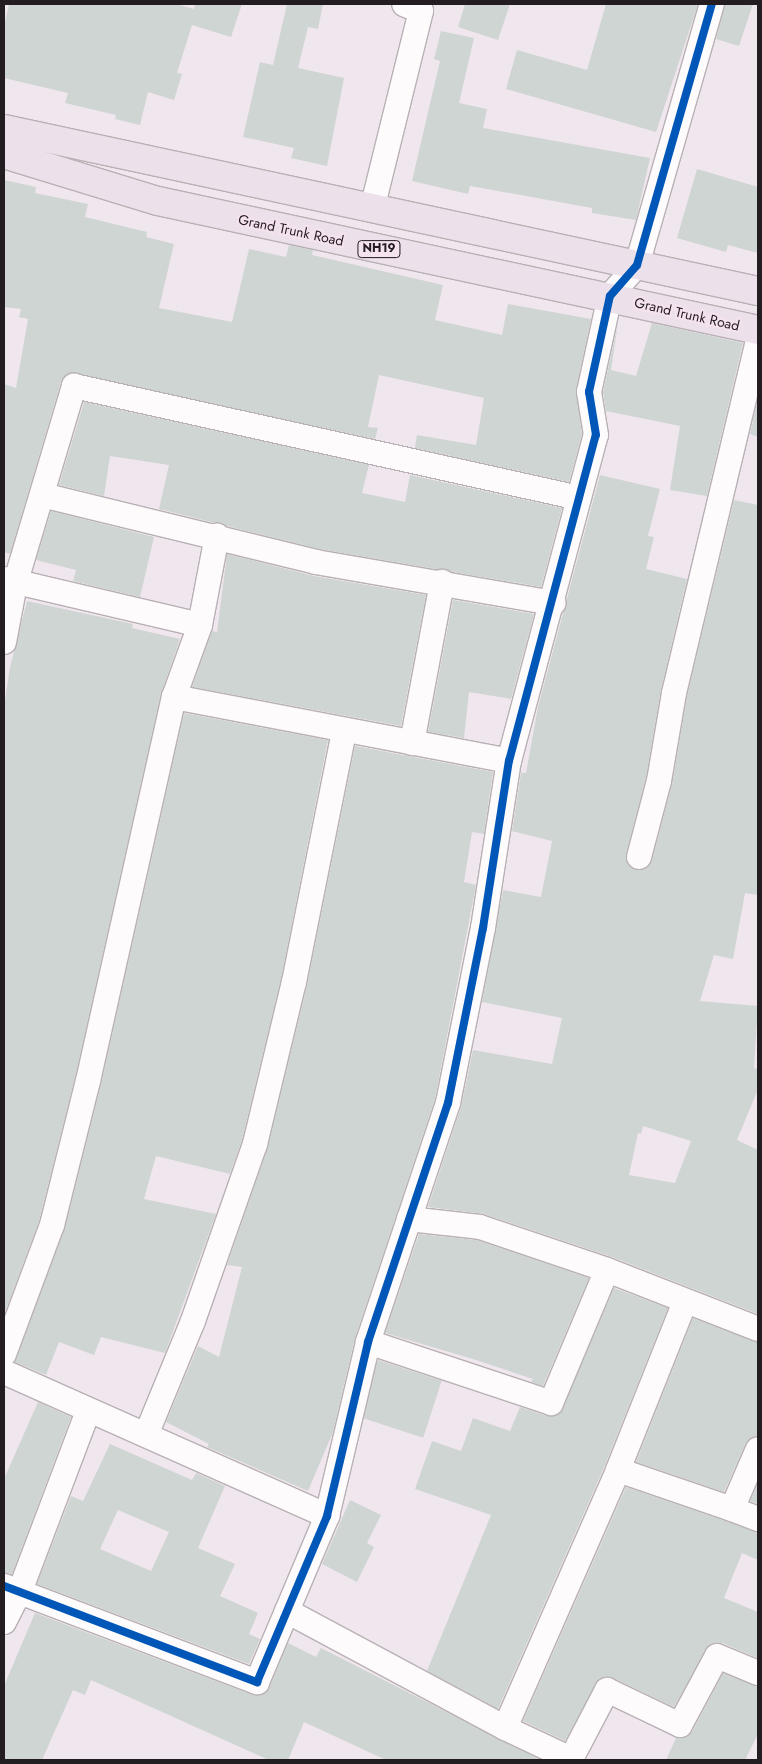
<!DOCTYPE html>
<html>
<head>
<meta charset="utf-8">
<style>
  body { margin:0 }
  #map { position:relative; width:762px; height:1764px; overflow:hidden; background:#f0e6ed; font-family:Jost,sans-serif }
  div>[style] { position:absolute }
  .building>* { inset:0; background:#cfd5d3; transform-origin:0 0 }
  .roads { filter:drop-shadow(1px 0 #b8b0b5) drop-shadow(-1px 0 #b8b0b5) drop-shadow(0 1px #b8b0b5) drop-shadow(0 -1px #b8b0b5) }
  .minor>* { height:24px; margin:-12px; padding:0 12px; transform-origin:12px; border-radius:12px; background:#fdfbfc }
  .trunk>* { height:28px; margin:-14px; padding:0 14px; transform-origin:14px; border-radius:14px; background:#ece0ea }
  .cycleway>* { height:8px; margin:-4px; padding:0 4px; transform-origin:4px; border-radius:4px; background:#0057b8 }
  span { translate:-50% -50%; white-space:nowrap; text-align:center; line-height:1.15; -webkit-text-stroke:4.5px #f4e2ef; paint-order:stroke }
  .shield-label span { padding:1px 4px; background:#f4e2ef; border:1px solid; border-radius:4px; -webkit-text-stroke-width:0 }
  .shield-label { font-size:12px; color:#231c21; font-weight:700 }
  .street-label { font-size:14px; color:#231c21 }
  .frame { position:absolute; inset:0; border:5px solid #231c21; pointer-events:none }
</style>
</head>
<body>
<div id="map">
  <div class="building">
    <div style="clip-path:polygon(9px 4px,176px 4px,194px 9px,195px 4px,242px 4px,231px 37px,192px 25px,177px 73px,182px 74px,174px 100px,148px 92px,140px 125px,115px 119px,116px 115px,65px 103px,68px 93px,4px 78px,4px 27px)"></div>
    <div style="clip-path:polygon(287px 4px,323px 4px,318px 29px,308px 27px,298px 68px,344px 78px,327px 166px,291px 158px,294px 148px,243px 137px,260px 62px,273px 65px)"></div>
    <div style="clip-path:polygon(465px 4px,510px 4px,498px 40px,458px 27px)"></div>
    <div style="clip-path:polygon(606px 4px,698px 4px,656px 132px,506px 89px,517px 50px,587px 70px)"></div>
    <div style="clip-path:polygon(725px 4px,753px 4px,739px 46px,716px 39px)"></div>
    <div style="clip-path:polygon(441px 31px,474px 38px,459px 103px,487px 109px,483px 128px,650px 158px,636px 220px,592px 213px,592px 208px,470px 186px,468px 194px,412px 181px,440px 61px,434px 59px)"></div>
    <div style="clip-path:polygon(697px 169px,758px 187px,758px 253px,728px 245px,726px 252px,677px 238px)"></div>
    <div style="clip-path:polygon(4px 180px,36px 187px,35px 193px,88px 204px,85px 217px,147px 232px,146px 237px,174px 244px,159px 308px,232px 322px,249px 249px,286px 257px,289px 245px,313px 250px,312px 255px,443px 285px,435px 320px,502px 335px,508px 304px,591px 319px,576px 389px,582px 434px,569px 482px,415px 448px,417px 435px,476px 445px,484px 398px,379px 375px,368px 427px,378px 428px,375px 439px,71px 373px,61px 382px,10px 554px,4px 552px,4px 384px,16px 388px,28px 319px,19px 317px,21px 309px,4px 307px)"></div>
    <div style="clip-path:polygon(618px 323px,611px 370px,636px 376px,652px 323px,743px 343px,707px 496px,670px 490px,680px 426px,606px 411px,603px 392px)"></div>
    <div style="clip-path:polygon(758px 398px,758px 437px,750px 434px)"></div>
    <div style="clip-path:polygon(84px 402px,369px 465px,362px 493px,405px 502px,410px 475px,562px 508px,541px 587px,319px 549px,159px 509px,169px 465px,110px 456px,104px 496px,59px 485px)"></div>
    <div style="clip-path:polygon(evenodd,600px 475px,660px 489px,648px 536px,654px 537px,646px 569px,687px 579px,661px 690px,646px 778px,626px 854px,629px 866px,636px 870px,648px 867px,652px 860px,672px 784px,687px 696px,734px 500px,758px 505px,758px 895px,745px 893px,733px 959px,714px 955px,700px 1001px,758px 1006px,754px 1068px,758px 1069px,758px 1089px,737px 1140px,758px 1150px,758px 1314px,612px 1257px,484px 1214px,428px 1207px,461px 1107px,473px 1050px,552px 1064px,562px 1018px,482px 1002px,503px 890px,541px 897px,552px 841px,512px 831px,521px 773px,526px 773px,538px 707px,600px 475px,643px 1126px,691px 1141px,675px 1183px,629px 1175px,638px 1133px,641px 1134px,643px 1126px)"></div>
    <div style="clip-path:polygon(51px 511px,154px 537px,140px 597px,73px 581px,76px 570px,36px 560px)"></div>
    <div style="clip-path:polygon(227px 554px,314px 576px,426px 595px,401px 726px,192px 687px,212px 631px,217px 632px)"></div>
    <div style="clip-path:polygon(453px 600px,534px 614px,511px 699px,469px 692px,464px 738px,428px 732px)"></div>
    <div style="clip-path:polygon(27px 601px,133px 624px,132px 628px,180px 639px,161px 694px,75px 1078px,39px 1221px,4px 1315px,4px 707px,10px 667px)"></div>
    <div style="clip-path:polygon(184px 713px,328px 740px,281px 979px,242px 1140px,230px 1174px,156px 1156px,144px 1199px,216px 1214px,165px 1353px,101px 1337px,94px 1355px,59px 1342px,46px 1375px,15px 1362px,65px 1228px,101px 1084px)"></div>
    <div style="clip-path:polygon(355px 746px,493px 772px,484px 834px,472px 832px,464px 882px,476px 885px,435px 1099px,355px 1338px,333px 1432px,308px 1491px,207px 1447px,209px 1444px,166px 1422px,198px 1346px,219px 1357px,242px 1267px,227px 1265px,268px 1147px,307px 985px)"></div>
    <div style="clip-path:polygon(419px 1234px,477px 1240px,589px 1278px,543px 1386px,531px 1382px,533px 1379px,476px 1360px,385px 1333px)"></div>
    <div style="clip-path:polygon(614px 1288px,668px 1308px,605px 1465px,498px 1709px,427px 1671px,491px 1515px,415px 1489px,432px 1441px,461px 1451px,473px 1418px,510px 1431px,520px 1407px,547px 1416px,560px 1413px)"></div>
    <div style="clip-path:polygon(693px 1318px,758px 1342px,758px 1436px,746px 1443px,724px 1492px,636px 1462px)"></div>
    <div style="left:378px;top:1360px;width:67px;height:60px;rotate:18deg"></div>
    <div style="clip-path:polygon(38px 1402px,71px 1417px,12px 1574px,4px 1573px,4px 1479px)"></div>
    <div style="clip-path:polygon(evenodd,110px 1444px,192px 1480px,196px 1473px,225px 1486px,198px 1548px,235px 1564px,220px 1596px,258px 1613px,249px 1634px,260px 1639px,249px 1664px,37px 1584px,71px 1496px,83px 1501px,110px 1444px,118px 1510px,169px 1532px,151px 1571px,100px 1549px,118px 1510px)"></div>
    <div style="clip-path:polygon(758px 1483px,758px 1504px,750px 1501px)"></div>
    <div style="clip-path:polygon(626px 1487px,758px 1532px,758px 1560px,742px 1553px,724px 1598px,758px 1612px,758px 1658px,722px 1643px,710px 1644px,674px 1707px,613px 1678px,600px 1678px,565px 1741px,523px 1721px)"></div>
    <div style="clip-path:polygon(350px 1500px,381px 1515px,367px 1543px,374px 1547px,357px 1582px,322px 1564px)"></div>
    <div style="clip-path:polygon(35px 1613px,253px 1695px,265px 1693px,269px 1688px,288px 1643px,316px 1657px,321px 1648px,541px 1760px,386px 1760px,304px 1722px,288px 1760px,269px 1760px,91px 1680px,85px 1695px,73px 1690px,42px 1760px,4px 1760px,4px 1686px)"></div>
    <div style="clip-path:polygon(723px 1673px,758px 1686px,758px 1734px,745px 1760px,666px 1760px,676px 1738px,687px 1737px,692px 1732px)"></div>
  </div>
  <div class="roads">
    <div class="minor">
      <div style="left:372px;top:209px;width:204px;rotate:-76.1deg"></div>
      <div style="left:421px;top:11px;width:18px;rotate:-158deg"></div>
      <div style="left:42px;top:495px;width:282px;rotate:13.7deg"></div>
      <div style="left:316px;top:562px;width:241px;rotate:9.8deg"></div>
      <div style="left:4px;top:579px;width:201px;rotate:13.2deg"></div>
      <div style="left:4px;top:642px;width:59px;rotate:-79.3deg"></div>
      <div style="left:15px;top:584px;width:207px;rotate:-73.4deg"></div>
      <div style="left:74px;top:386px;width:517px;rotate:12.5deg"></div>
      <div style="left:174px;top:697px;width:341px;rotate:10.8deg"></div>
      <div style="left:412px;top:743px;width:164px;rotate:-79.4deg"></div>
      <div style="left:639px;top:857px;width:79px;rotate:-75.3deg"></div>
      <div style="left:659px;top:781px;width:89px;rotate:-80.3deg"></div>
      <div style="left:674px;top:693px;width:363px;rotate:-76.6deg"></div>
      <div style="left:409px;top:1219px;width:71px;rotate:6.4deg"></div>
      <div style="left:480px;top:1227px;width:134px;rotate:18.7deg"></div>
      <div style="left:607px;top:1270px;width:162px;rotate:21.3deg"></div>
      <div style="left:368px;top:1342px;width:193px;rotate:18.4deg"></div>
      <div style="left:551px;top:1403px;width:144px;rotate:-67.2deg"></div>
      <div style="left:4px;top:1354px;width:138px;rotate:-69.6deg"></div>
      <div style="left:52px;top:1225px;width:148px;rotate:-76deg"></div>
      <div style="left:88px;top:1081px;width:394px;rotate:-77.4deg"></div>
      <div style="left:174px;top:697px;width:77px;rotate:-70.1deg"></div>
      <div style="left:200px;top:625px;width:91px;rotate:-79.2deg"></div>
      <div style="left:4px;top:1372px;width:354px;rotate:24deg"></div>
      <div style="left:146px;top:1435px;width:123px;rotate:-67.6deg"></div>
      <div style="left:193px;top:1321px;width:188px;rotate:-70.7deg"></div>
      <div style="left:255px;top:1144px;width:167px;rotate:-76.5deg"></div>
      <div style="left:294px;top:982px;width:255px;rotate:-78.7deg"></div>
      <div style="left:618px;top:1470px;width:120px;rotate:18.9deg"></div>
      <div style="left:732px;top:1509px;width:65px;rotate:-66.6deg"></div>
      <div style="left:732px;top:1509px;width:28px;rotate:21deg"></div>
      <div style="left:4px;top:1586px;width:271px;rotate:20.8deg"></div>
      <div style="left:257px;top:1682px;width:180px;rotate:-67.1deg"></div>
      <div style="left:327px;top:1516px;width:179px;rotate:-76.7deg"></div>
      <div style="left:368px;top:1342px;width:252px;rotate:-71.5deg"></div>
      <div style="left:448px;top:1103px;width:178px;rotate:-78.7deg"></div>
      <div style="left:483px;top:928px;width:169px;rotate:-81.2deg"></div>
      <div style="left:509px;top:761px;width:337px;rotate:-75.1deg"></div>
      <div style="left:596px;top:435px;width:44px;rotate:-99.2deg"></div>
      <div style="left:589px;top:392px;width:98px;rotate:-77.7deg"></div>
      <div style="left:610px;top:296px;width:41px;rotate:-48.9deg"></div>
      <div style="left:637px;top:265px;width:272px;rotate:-74deg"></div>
      <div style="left:287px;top:1611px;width:247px;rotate:28.2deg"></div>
      <div style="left:505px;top:1728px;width:282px;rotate:-66.3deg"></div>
      <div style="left:618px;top:1470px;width:181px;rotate:-68.3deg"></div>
      <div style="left:4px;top:1622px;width:35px;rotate:-63deg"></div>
      <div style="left:20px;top:1591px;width:192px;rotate:-69.3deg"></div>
      <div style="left:505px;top:1728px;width:73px;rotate:25.2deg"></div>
      <div style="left:571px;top:1759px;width:78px;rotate:-62.4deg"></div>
      <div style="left:607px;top:1690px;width:81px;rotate:25.6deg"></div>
      <div style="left:680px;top:1725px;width:78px;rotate:-61.8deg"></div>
      <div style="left:717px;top:1656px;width:44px;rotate:22.5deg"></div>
    </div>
    <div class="trunk">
      <div style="left:4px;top:129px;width:771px;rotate:12.13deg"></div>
      <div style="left:4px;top:154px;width:161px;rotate:17deg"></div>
      <div style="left:158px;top:201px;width:614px;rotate:12.13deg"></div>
    </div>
  </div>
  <div class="cycleway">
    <div style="left:4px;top:1586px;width:271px;rotate:20.8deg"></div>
    <div style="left:257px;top:1682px;width:180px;rotate:-67.1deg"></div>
    <div style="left:327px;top:1516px;width:179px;rotate:-76.7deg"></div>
    <div style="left:368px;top:1342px;width:252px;rotate:-71.5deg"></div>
    <div style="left:448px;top:1103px;width:178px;rotate:-78.7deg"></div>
    <div style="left:483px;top:928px;width:169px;rotate:-81.2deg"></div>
    <div style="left:509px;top:761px;width:337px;rotate:-75.1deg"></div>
    <div style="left:596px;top:435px;width:44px;rotate:-99.2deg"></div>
    <div style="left:589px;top:392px;width:98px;rotate:-77.7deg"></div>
    <div style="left:610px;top:296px;width:41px;rotate:-48.9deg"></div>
    <div style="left:637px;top:265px;width:272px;rotate:-74deg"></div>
  </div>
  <div class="shield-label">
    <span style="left:379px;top:249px">NH19</span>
  </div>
  <div class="street-label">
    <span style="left:291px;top:230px;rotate:12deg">Grand Trunk Road</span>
    <span style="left:687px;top:314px;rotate:13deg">Grand Trunk Road</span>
  </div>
  <div class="frame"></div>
</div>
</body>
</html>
